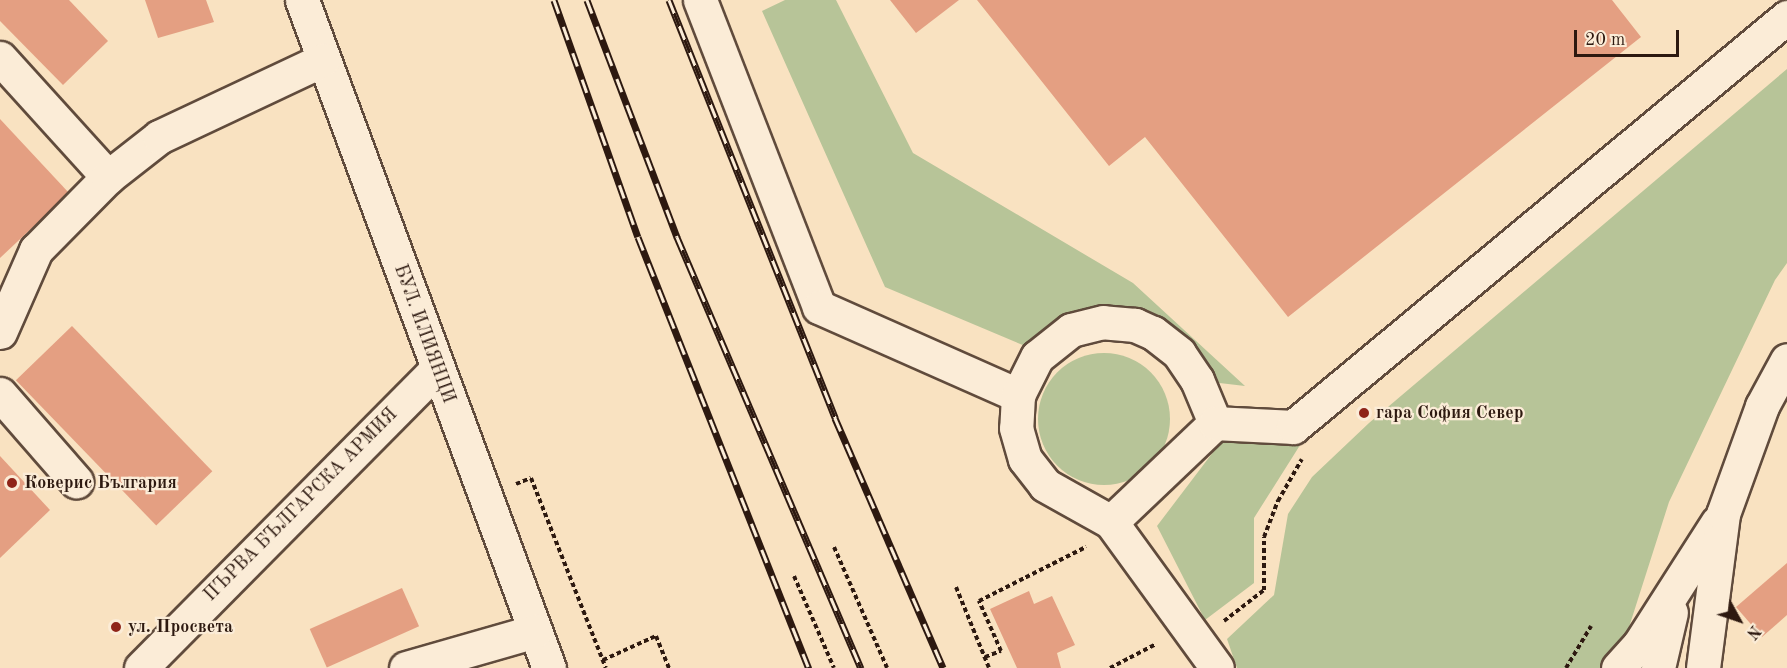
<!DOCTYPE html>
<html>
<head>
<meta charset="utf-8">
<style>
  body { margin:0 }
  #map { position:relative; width:1787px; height:668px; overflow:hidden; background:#f9e2c1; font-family:"Old Standard TT",serif }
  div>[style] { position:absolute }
  .green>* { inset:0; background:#b7c498 }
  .round { border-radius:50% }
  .building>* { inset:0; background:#e49f82; transform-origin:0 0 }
  .path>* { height:4px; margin-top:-2px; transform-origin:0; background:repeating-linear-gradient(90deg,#2d1910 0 4.5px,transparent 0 7.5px) }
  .roads { filter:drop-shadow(2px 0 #604b3c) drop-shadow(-2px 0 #604b3c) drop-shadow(0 2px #604b3c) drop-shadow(0 -2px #604b3c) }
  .minor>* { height:33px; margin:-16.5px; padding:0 16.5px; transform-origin:16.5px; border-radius:16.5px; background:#fbecd7 }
  .rail>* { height:7px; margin-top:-3.5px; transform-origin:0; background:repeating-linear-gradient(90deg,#fbecd7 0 14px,#2d1910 0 28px); box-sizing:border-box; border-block:2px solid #2d1910 }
  .dots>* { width:16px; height:16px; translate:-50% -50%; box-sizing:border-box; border:3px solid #fbecd7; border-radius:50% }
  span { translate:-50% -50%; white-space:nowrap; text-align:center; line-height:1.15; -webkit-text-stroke:4.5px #fbecd7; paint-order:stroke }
  .street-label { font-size:18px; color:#2d1910 }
  .poi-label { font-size:18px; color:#2d1910; font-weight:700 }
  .left { translate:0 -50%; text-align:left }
  .north { position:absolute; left:1709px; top:590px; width:60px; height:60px; -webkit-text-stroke:4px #fbecd7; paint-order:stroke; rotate:130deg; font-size:16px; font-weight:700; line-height:24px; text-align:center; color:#2d1910 }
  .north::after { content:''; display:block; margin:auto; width:21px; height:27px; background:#2d1910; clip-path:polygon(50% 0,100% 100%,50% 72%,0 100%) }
  .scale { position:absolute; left:1574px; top:30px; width:105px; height:27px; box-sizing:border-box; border:3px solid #2d1910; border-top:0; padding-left:8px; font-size:18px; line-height:21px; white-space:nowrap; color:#2d1910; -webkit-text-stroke:4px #fbecd7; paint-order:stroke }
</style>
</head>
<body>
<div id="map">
  <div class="green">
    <div style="clip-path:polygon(785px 0,836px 0,913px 153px,1133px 283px,1245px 386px,1211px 382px,1145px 319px,1025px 346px,885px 287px,762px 11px)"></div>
    <div style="clip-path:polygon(1787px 69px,1787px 263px,1775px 280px,1669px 502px,1623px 646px,1603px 668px,1237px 668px,1227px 639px,1274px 595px,1288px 514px,1312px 477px,1369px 423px)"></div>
    <div class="round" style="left:1038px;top:353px;width:132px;height:132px"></div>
    <div style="clip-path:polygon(1257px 434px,1302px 442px,1254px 518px,1254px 583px,1205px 620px,1157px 526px,1220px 443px)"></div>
  </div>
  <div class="building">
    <div style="clip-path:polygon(0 0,69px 0,108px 41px,63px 85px,0 21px)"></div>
    <div style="clip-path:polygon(145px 0,206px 0,214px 22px,158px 38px)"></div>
    <div style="clip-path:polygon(890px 0,959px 0,916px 33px)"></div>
    <div style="clip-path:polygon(977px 0,1612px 0,1641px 37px,1288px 317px,1145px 137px,1109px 166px)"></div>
    <div style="clip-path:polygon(0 119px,69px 193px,0 258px)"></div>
    <div style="left:72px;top:326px;width:202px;height:78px;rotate:46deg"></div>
    <div style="clip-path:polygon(0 456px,50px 510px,0 558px)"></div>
    <div style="clip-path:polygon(1787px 563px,1787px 615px,1762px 637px,1736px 607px)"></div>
    <div style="left:402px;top:588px;width:42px;height:101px;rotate:66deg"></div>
    <div style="clip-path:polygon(1029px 591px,1034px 604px,1052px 596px,1075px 645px,1057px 653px,1061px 668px,1017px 668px,990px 609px)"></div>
  </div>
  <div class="path">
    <div style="left:516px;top:484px;width:16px;rotate:-22deg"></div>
    <div style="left:531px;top:478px;width:204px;rotate:68.5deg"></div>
    <div style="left:834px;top:547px;width:132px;rotate:66.3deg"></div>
    <div style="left:794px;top:576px;width:100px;rotate:66.5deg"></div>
    <div style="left:956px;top:587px;width:87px;rotate:67.8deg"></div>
    <div style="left:1224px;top:621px;width:51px;rotate:-37.8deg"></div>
    <div style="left:1264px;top:590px;width:53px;rotate:-90deg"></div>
    <div style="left:1264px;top:537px;width:39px;rotate:-69deg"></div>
    <div style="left:1278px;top:501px;width:48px;rotate:-60.3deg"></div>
    <div style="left:985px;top:657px;width:17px;rotate:-21deg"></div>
    <div style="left:1001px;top:651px;width:55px;rotate:-113.7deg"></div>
    <div style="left:979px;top:601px;width:120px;rotate:-26.8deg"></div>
    <div style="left:603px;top:660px;width:58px;rotate:-24.4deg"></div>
    <div style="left:656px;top:636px;width:35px;rotate:68deg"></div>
    <div style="left:1110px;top:668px;width:52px;rotate:-27.6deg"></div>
    <div style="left:1566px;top:668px;width:49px;rotate:-59.2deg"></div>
  </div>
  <div class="roads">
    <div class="minor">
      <div style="left:302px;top:0;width:712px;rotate:69.71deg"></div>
      <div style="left:700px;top:0;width:329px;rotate:68.8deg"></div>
      <div style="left:819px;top:307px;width:218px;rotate:23.9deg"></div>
      <div style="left:0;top:58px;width:161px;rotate:47.8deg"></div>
      <div style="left:0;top:332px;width:90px;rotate:-66.3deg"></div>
      <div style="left:36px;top:250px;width:103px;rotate:-45.4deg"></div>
      <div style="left:108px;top:177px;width:65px;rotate:-38.1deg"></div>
      <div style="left:159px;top:137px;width:181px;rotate:-25.2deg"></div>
      <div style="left:0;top:394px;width:116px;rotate:48.9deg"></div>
      <div style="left:1215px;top:423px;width:47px;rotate:-112.7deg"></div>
      <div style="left:1197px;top:380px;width:32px;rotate:-124deg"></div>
      <div style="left:1179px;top:353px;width:33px;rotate:-142deg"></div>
      <div style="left:1153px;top:333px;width:20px;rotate:-156deg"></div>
      <div style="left:1135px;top:325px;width:32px;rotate:-175deg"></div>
      <div style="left:1103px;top:322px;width:33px;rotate:166deg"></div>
      <div style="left:1071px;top:330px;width:43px;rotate:141.5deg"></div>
      <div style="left:1037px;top:357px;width:42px;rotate:116.6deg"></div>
      <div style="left:1018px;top:395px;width:33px;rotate:93deg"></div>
      <div style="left:1016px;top:428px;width:32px;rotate:74deg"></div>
      <div style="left:1025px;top:459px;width:33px;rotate:52deg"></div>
      <div style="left:1045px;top:485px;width:76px;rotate:29.3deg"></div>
      <div style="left:1111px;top:522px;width:180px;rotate:54deg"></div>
      <div style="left:1111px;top:522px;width:144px;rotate:-43.6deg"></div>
      <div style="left:1215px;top:423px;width:78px;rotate:2.9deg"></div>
      <div style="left:1293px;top:427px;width:642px;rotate:-39.69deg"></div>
      <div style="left:141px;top:668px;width:421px;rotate:-45.3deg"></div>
      <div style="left:406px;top:668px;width:134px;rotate:-16deg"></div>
      <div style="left:1618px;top:668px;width:31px;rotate:-48deg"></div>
      <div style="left:1639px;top:645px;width:145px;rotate:-57.4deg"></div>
      <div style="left:1658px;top:668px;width:57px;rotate:-76.9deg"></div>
      <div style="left:1703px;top:668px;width:155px;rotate:-82.6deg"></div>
      <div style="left:1723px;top:514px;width:115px;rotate:-70.1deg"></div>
      <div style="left:1762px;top:406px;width:52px;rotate:-61.5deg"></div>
    </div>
  </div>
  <div class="rail">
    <div style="left:554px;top:0;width:251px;rotate:70.5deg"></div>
    <div style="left:638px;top:237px;width:464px;rotate:68.4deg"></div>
    <div style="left:587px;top:0;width:254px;rotate:69.2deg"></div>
    <div style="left:677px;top:237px;width:469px;rotate:66.9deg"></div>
    <div style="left:669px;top:0;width:450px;rotate:68.3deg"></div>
    <div style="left:835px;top:418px;width:272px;rotate:66.6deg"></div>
  </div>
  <div class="dots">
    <div style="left:1364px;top:413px;background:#8f2418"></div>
    <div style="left:12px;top:483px;background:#8f2418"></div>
    <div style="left:116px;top:627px;background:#8f2418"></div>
  </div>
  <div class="street-label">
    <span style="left:424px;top:334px;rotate:70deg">БУЛ. ИЛИЯНЦИ</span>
    <span style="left:301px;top:505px;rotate:-45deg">ПЪРВА БЪЛГАРСКА АРМИЯ</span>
  </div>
  <div class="poi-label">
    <span class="left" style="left:1376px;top:413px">гара София Север</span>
    <span class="left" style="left:24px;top:483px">Коверис България</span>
    <span class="left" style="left:128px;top:627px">ул. Просвета</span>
  </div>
  <div class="north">N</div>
  <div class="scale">20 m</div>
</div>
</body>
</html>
